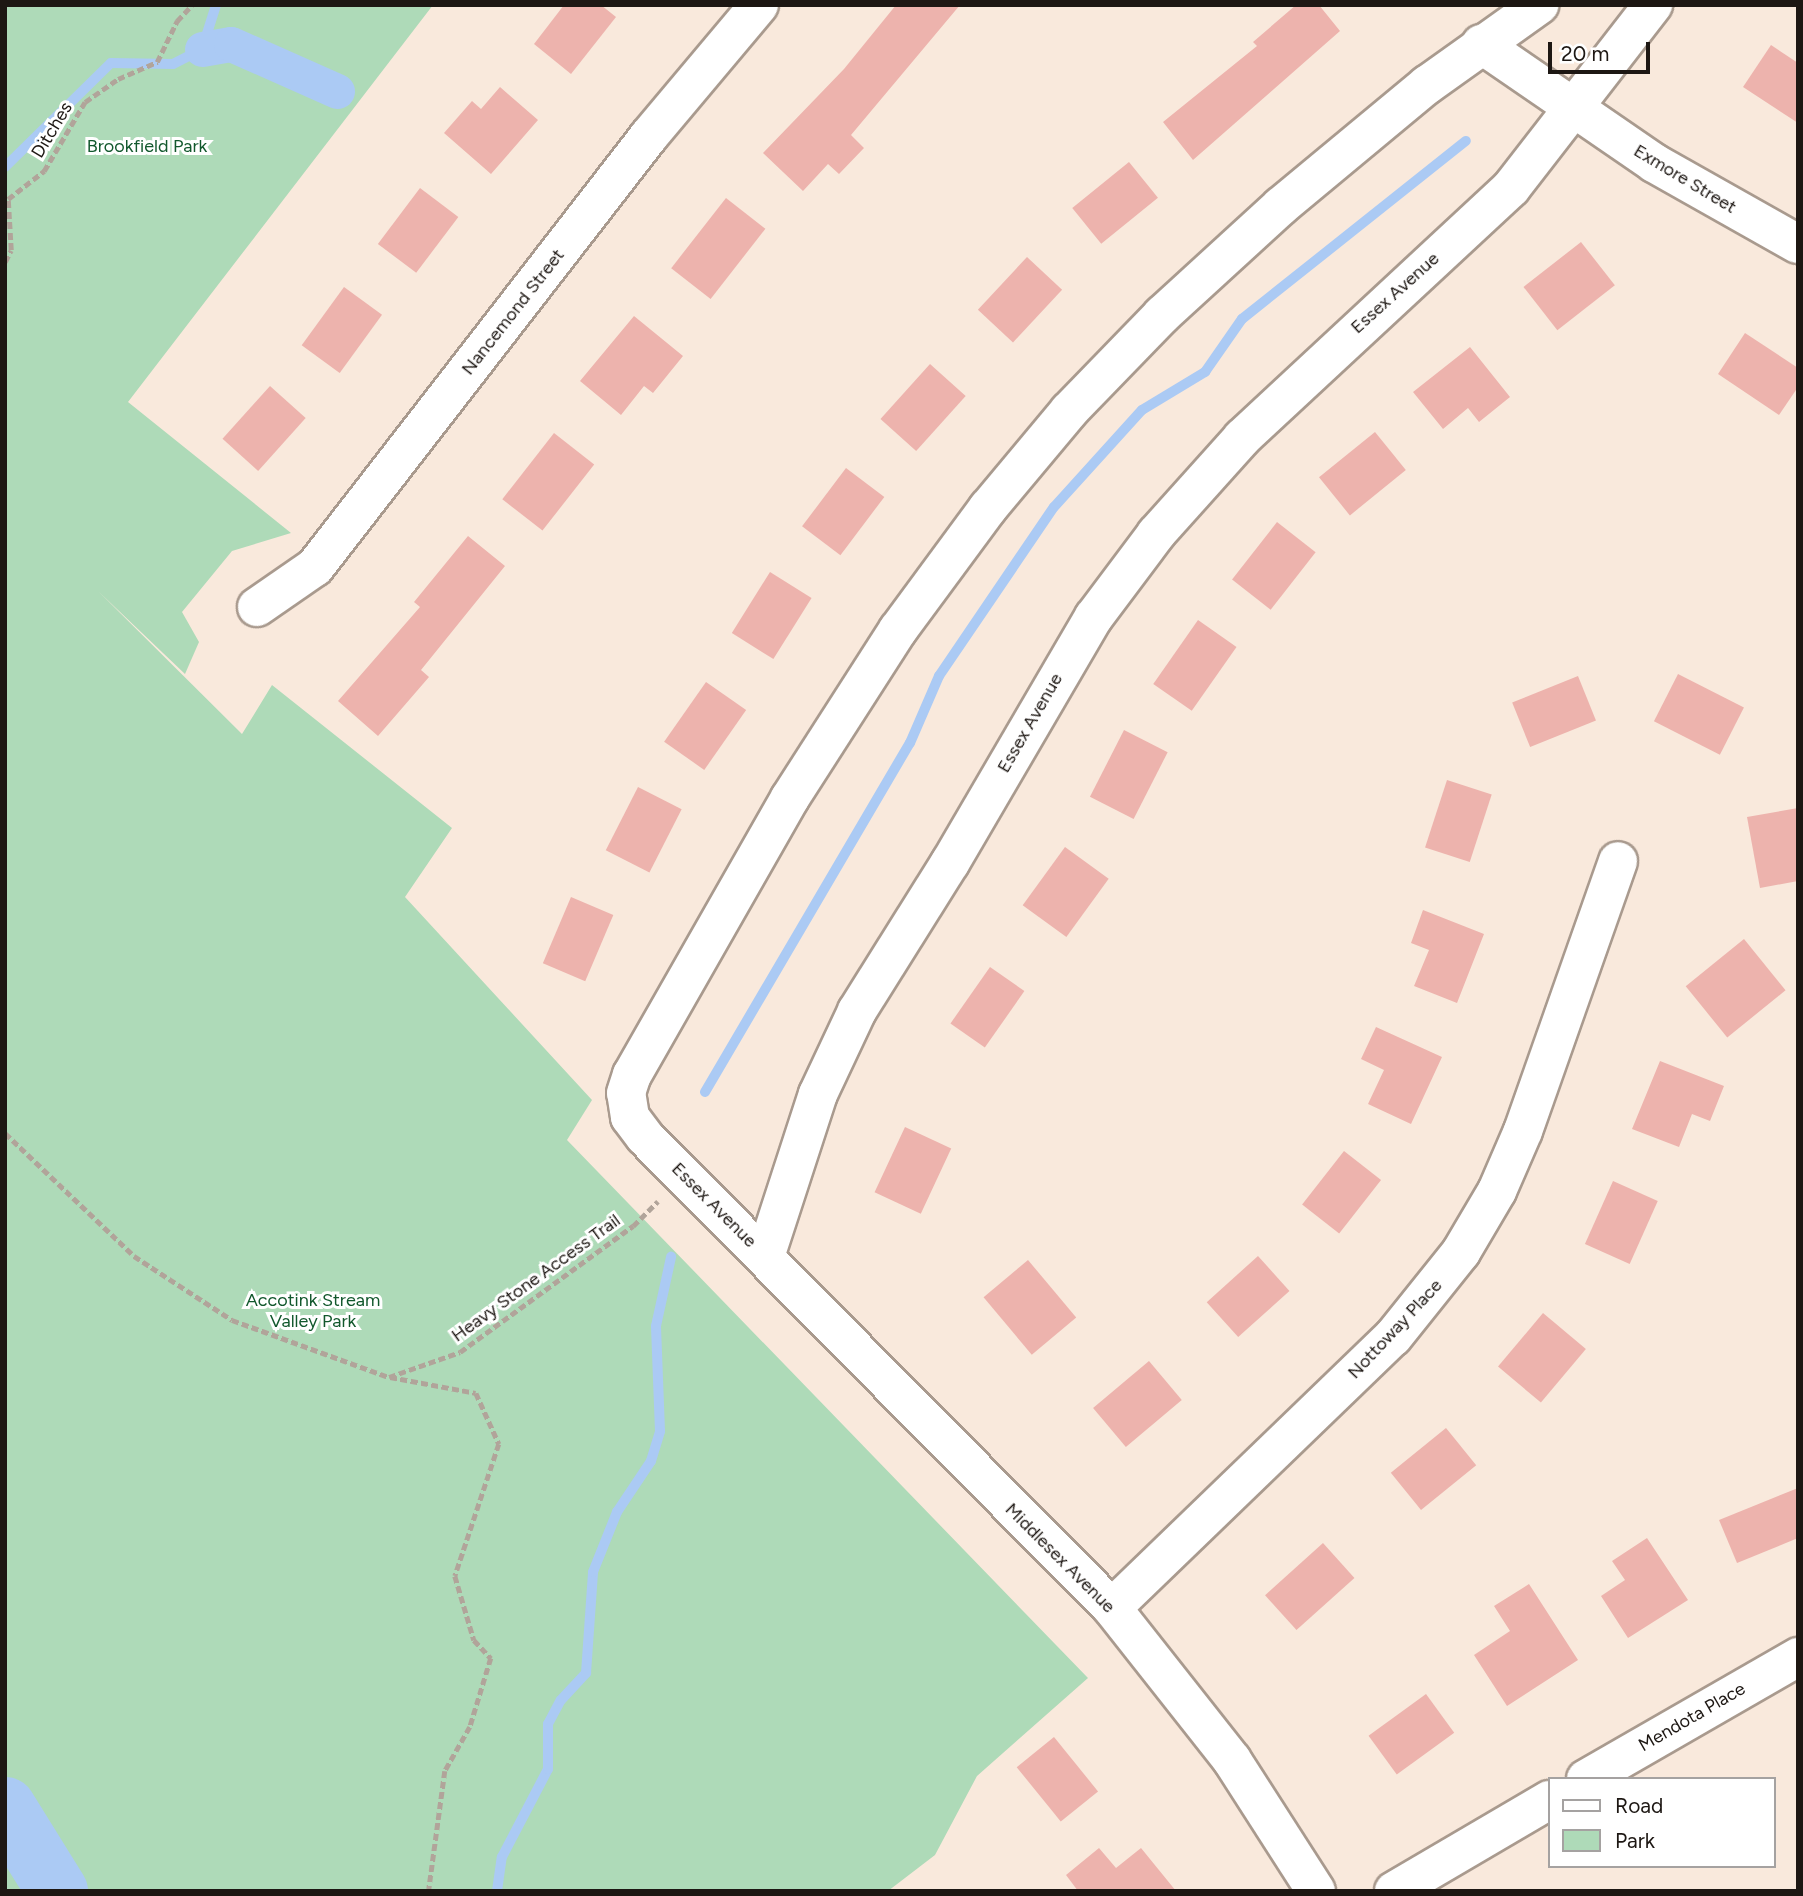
<!DOCTYPE html>
<html>
<head>
<meta charset="utf-8">
<style>
  body { margin:0 }
  #map { position:relative; width:1803px; height:1896px; overflow:hidden; background:#f9e9dc; font-family:Figtree,sans-serif }
  div>[style] { position:absolute }
  .green>* { inset:0; background:#aedab8 }
  .stream>* { height:10px; margin:-5px; padding:0 5px; transform-origin:5px; border-radius:5px; background:#abcaf4 }
  .canal>* { height:35px; margin:-17.5px; padding:0 17.5px; transform-origin:17.5px; border-radius:17.5px; background:#abcaf4 }
  .river>* { height:61px; margin:-30.5px; padding:0 30.5px; transform-origin:30.5px; border-radius:30.5px; background:#abcaf4 }
  .building>* { inset:0; background:#edb3ad; transform-origin:0 0 }
  .path>* { height:4.5px; margin-top:-2.25px; transform-origin:0; background:repeating-linear-gradient(90deg,#b1a49a 0 7px,transparent 0 10.5px) }
  .roads { filter:drop-shadow(2px 0 #a99a8e) drop-shadow(-2px 0 #a99a8e) drop-shadow(0 2px #a99a8e) drop-shadow(0 -2px #a99a8e) }
  .minor>* { height:38px; margin:-19px; padding:0 19px; transform-origin:19px; border-radius:19px; background:#fff }
  span { translate:-50% -50%; white-space:nowrap; text-align:center; line-height:1.15; -webkit-text-stroke:6px #fff; paint-order:stroke }
  .street-label { font-size:18px; color:#1d1713 }
  .park-label { font-size:18px; color:#12582d }
  .frame { position:absolute; inset:0; border:7px solid #1d1713; pointer-events:none }
  .legend { position:absolute; left:1548px; top:1777px; width:228px; height:91px; box-sizing:border-box; background:#fff; border:2px solid #a5a2a1; margin:0; padding:9px 12px; list-style:none; font-size:21px; color:#1d1713 }
  .legend li { display:flex; align-items:center; gap:14px; height:35px }
  .legend b { width:35px; border:2px solid #a5a2a1 }
  .scale { position:absolute; left:1548px; top:42px; width:102px; height:32px; box-sizing:border-box; border:4px solid #1d1713; border-top:0; padding-left:9px; font-size:21px; line-height:24px; white-space:nowrap; color:#1d1713; -webkit-text-stroke:5px #fff; paint-order:stroke }
</style>
</head>
<body>
<div id="map">
  <div class="green">
    <div style="clip-path:polygon(5px 5px,433px 5px,128px 402px,291px 533px,232px 551px,182px 612px,199px 642px,185px 674px,98px 591px,242px 734px,272px 685px,452px 828px,405px 897px,592px 1100px,567px 1140px,1088px 1678px,977px 1776px,935px 1855px,888px 1891px,5px 1891px)"></div>
  </div>
  <div class="stream">
    <div style="left:5px;top:167px;width:148px;rotate:-44.5deg"></div>
    <div style="left:111px;top:63px;width:62px;rotate:0.9deg"></div>
    <div style="left:173px;top:64px;width:33px;rotate:-27deg"></div>
    <div style="left:202px;top:49px;width:46px;rotate:-72.3deg"></div>
    <div style="left:705px;top:1092px;width:405px;rotate:-59.6deg"></div>
    <div style="left:910px;top:743px;width:73px;rotate:-66.6deg"></div>
    <div style="left:939px;top:676px;width:204px;rotate:-55.8deg"></div>
    <div style="left:1054px;top:507px;width:131px;rotate:-47.8deg"></div>
    <div style="left:1142px;top:410px;width:74px;rotate:-31.1deg"></div>
    <div style="left:1205px;top:372px;width:65px;rotate:-55.1deg"></div>
    <div style="left:1242px;top:319px;width:286px;rotate:-38.5deg"></div>
    <div style="left:497px;top:1891px;width:34px;rotate:-82deg"></div>
    <div style="left:502px;top:1857px;width:99px;rotate:-62.4deg"></div>
    <div style="left:548px;top:1769px;width:45px;rotate:-90deg"></div>
    <div style="left:548px;top:1724px;width:27px;rotate:-62deg"></div>
    <div style="left:561px;top:1700px;width:37px;rotate:-47deg"></div>
    <div style="left:586px;top:1673px;width:101px;rotate:-86deg"></div>
    <div style="left:593px;top:1572px;width:65px;rotate:-68.2deg"></div>
    <div style="left:617px;top:1512px;width:61px;rotate:-56.3deg"></div>
    <div style="left:651px;top:1461px;width:31px;rotate:-73deg"></div>
    <div style="left:660px;top:1431px;width:105px;rotate:-92.2deg"></div>
    <div style="left:656px;top:1326px;width:71px;rotate:-77.7deg"></div>
  </div>
  <div class="canal">
    <div style="left:202px;top:49px;width:29px;rotate:-10deg"></div>
    <div style="left:231px;top:44px;width:116px;rotate:23.9deg"></div>
  </div>
  <div class="river">
    <div style="left:5px;top:1807px;width:99px;rotate:58.2deg"></div>
  </div>
  <div class="building">
    <div style="clip-path:polygon(564px 5px,601px 5px,616px 17px,571px 74px,534px 44px)"></div>
    <div style="clip-path:polygon(896px 5px,960px 5px,851px 135px,864px 148px,839px 174px,828px 164px,803px 191px,763px 153px,844px 69px)"></div>
    <div style="clip-path:polygon(1296px 5px,1319px 5px,1340px 31px,1193px 160px,1163px 122px,1257px 46px,1253px 42px)"></div>
    <div style="clip-path:polygon(1771px 45px,1798px 63px,1798px 123px,1743px 87px)"></div>
    <div style="clip-path:polygon(500px 87px,538px 120px,491px 174px,444px 133px,472px 101px,481px 109px)"></div>
    <div style="left:1129px;top:162px;width:46px;height:73px;rotate:51deg"></div>
    <div style="left:420px;top:188px;width:48px;height:70px;rotate:37deg"></div>
    <div style="left:726px;top:198px;width:50px;height:89px;rotate:38deg"></div>
    <div style="left:1581px;top:242px;width:55px;height:73px;rotate:52deg"></div>
    <div style="left:1027px;top:257px;width:48px;height:72px;rotate:43deg"></div>
    <div style="left:344px;top:287px;width:47px;height:72px;rotate:36deg"></div>
    <div style="clip-path:polygon(634px 316px,683px 356px,653px 393px,644px 386px,621px 415px,580px 381px)"></div>
    <div style="clip-path:polygon(1745px 333px,1798px 368px,1798px 387px,1779px 415px,1718px 374px)"></div>
    <div style="clip-path:polygon(1470px 347px,1510px 397px,1479px 422px,1468px 408px,1443px 429px,1413px 392px)"></div>
    <div style="left:930px;top:364px;width:48px;height:74px;rotate:42deg"></div>
    <div style="left:270px;top:386px;width:48px;height:71px;rotate:42deg"></div>
    <div style="left:1375px;top:432px;width:49px;height:72px;rotate:51deg"></div>
    <div style="left:554px;top:433px;width:51px;height:84px;rotate:38deg"></div>
    <div style="left:846px;top:468px;width:48px;height:73px;rotate:37deg"></div>
    <div style="left:1277px;top:522px;width:49px;height:73px;rotate:38deg"></div>
    <div style="clip-path:polygon(468px 536px,505px 566px,421px 670px,429px 677px,378px 736px,338px 701px,420px 607px,414px 602px)"></div>
    <div style="left:770px;top:572px;width:49px;height:72px;rotate:32deg"></div>
    <div style="left:1198px;top:620px;width:47px;height:78px;rotate:35deg"></div>
    <div style="left:1678px;top:674px;width:74px;height:53px;rotate:27deg"></div>
    <div style="left:1578px;top:676px;width:48px;height:71px;rotate:68deg"></div>
    <div style="left:706px;top:682px;width:49px;height:73px;rotate:35deg"></div>
    <div style="left:1124px;top:730px;width:49px;height:75px;rotate:27deg"></div>
    <div style="left:1447px;top:780px;width:47px;height:71px;rotate:18deg"></div>
    <div style="left:638px;top:787px;width:49px;height:71px;rotate:27deg"></div>
    <div style="clip-path:polygon(1798px 808px,1798px 881px,1760px 888px,1747px 817px)"></div>
    <div style="left:1065px;top:847px;width:54px;height:72px;rotate:36deg"></div>
    <div style="left:571px;top:897px;width:46px;height:72px;rotate:23deg"></div>
    <div style="clip-path:polygon(1423px 910px,1484px 934px,1457px 1003px,1414px 986px,1429px 950px,1411px 943px)"></div>
    <div style="left:1744px;top:939px;width:66px;height:75px;rotate:51deg"></div>
    <div style="left:990px;top:967px;width:42px;height:69px;rotate:35deg"></div>
    <div style="clip-path:polygon(1376px 1027px,1442px 1057px,1411px 1124px,1368px 1104px,1384px 1070px,1361px 1059px)"></div>
    <div style="clip-path:polygon(1660px 1061px,1724px 1086px,1710px 1121px,1692px 1114px,1679px 1147px,1632px 1129px)"></div>
    <div style="left:905px;top:1127px;width:51px;height:72px;rotate:25deg"></div>
    <div style="left:1344px;top:1151px;width:47px;height:68px;rotate:38deg"></div>
    <div style="left:1613px;top:1181px;width:49px;height:69px;rotate:24deg"></div>
    <div style="left:1258px;top:1256px;width:47px;height:69px;rotate:48deg"></div>
    <div style="left:1028px;top:1260px;width:75px;height:58px;rotate:50deg"></div>
    <div style="left:1543px;top:1313px;width:56px;height:70px;rotate:40deg"></div>
    <div style="left:1149px;top:1361px;width:51px;height:73px;rotate:50deg"></div>
    <div style="left:1446px;top:1428px;width:48px;height:71px;rotate:51deg"></div>
    <div style="clip-path:polygon(1798px 1488px,1798px 1538px,1737px 1563px,1719px 1520px)"></div>
    <div style="clip-path:polygon(1647px 1538px,1688px 1600px,1628px 1638px,1601px 1596px,1625px 1580px,1612px 1561px)"></div>
    <div style="left:1323px;top:1543px;width:47px;height:78px;rotate:48deg"></div>
    <div style="clip-path:polygon(1529px 1584px,1578px 1660px,1507px 1706px,1474px 1655px,1510px 1631px,1494px 1606px)"></div>
    <div style="left:1426px;top:1694px;width:48px;height:71px;rotate:54deg"></div>
    <div style="left:1054px;top:1737px;width:70px;height:48px;rotate:51deg"></div>
    <div style="clip-path:polygon(1099px 1848px,1116px 1868px,1141px 1848px,1176px 1891px,1078px 1891px,1066px 1875px)"></div>
  </div>
  <div class="path">
    <div style="left:5px;top:262px;width:13px;rotate:-63deg"></div>
    <div style="left:11px;top:250px;width:51px;rotate:-93.4deg"></div>
    <div style="left:8px;top:199px;width:46px;rotate:-37.9deg"></div>
    <div style="left:44px;top:171px;width:80px;rotate:-59.3deg"></div>
    <div style="left:85px;top:102px;width:40px;rotate:-34.9deg"></div>
    <div style="left:118px;top:79px;width:43px;rotate:-23.6deg"></div>
    <div style="left:157px;top:62px;width:46px;rotate:-64deg"></div>
    <div style="left:177px;top:21px;width:22px;rotate:-47deg"></div>
    <div style="left:5px;top:1133px;width:178px;rotate:43.6deg"></div>
    <div style="left:134px;top:1256px;width:117px;rotate:33.1deg"></div>
    <div style="left:232px;top:1320px;width:167px;rotate:20deg"></div>
    <div style="left:389px;top:1377px;width:75px;rotate:-19.4deg"></div>
    <div style="left:460px;top:1352px;width:214px;rotate:-36.1deg"></div>
    <div style="left:633px;top:1226px;width:35px;rotate:-45deg"></div>
    <div style="left:390px;top:1377px;width:87px;rotate:10.5deg"></div>
    <div style="left:476px;top:1393px;width:56px;rotate:65.7deg"></div>
    <div style="left:499px;top:1444px;width:139px;rotate:108.4deg"></div>
    <div style="left:455px;top:1576px;width:67px;rotate:73.5deg"></div>
    <div style="left:474px;top:1640px;width:25px;rotate:47deg"></div>
    <div style="left:491px;top:1658px;width:72px;rotate:106.9deg"></div>
    <div style="left:470px;top:1727px;width:51px;rotate:119.6deg"></div>
    <div style="left:445px;top:1771px;width:119px;rotate:97.7deg"></div>
  </div>
  <div class="roads">
    <div class="minor">
      <div style="left:1481px;top:44px;width:210px;rotate:34.5deg"></div>
      <div style="left:1654px;top:163px;width:165px;rotate:29.4deg"></div>
      <div style="left:257px;top:607px;width:70px;rotate:-34.6deg"></div>
      <div style="left:315px;top:567px;width:545px;rotate:-52.23deg"></div>
      <div style="left:649px;top:136px;width:171px;rotate:-50deg"></div>
      <div style="left:765px;top:1257px;width:171px;rotate:-72deg"></div>
      <div style="left:818px;top:1094px;width:92px;rotate:-64.8deg"></div>
      <div style="left:857px;top:1011px;width:175px;rotate:-57.9deg"></div>
      <div style="left:950px;top:863px;width:285px;rotate:-59.7deg"></div>
      <div style="left:1094px;top:617px;width:104px;rotate:-53.2deg"></div>
      <div style="left:1156px;top:534px;width:129px;rotate:-48.1deg"></div>
      <div style="left:1242px;top:438px;width:367px;rotate:-42.9deg"></div>
      <div style="left:1511px;top:188px;width:232px;rotate:-52.2deg"></div>
      <div style="left:1112px;top:1608px;width:390px;rotate:-44deg"></div>
      <div style="left:1393px;top:1337px;width:109px;rotate:-51.3deg"></div>
      <div style="left:1461px;top:1252px;width:71px;rotate:-59.5deg"></div>
      <div style="left:1497px;top:1191px;width:65px;rotate:-66.6deg"></div>
      <div style="left:1523px;top:1131px;width:286px;rotate:-70.6deg"></div>
      <div style="left:1586px;top:1779px;width:245px;rotate:-29.9deg"></div>
      <div style="left:1316px;top:1891px;width:156px;rotate:-122.7deg"></div>
      <div style="left:1232px;top:1760px;width:194px;rotate:-128.3deg"></div>
      <div style="left:1112px;top:1608px;width:663px;rotate:-134.76deg"></div>
      <div style="left:645px;top:1137px;width:25px;rotate:-127deg"></div>
      <div style="left:630px;top:1117px;width:24px;rotate:-99deg"></div>
      <div style="left:626px;top:1093px;width:19px;rotate:-72deg"></div>
      <div style="left:632px;top:1075px;width:319px;rotate:-60.3deg"></div>
      <div style="left:790px;top:798px;width:200px;rotate:-57.3deg"></div>
      <div style="left:898px;top:630px;width:152px;rotate:-53.6deg"></div>
      <div style="left:988px;top:508px;width:126px;rotate:-50.1deg"></div>
      <div style="left:1069px;top:411px;width:134px;rotate:-45.9deg"></div>
      <div style="left:1162px;top:315px;width:161px;rotate:-42.5deg"></div>
      <div style="left:1281px;top:206px;width:190px;rotate:-39.7deg"></div>
      <div style="left:1427px;top:85px;width:138px;rotate:-35.5deg"></div>
      <div style="left:1394px;top:1891px;width:180px;rotate:-30.4deg"></div>
    </div>
  </div>
  <div class="street-label">
    <span style="left:52px;top:130px;rotate:-59deg">Ditches</span>
    <span style="left:1685px;top:179px;rotate:31deg">Exmore Street</span>
    <span style="left:1395px;top:293px;rotate:-42deg">Essex Avenue</span>
    <span style="left:513px;top:312px;rotate:-52deg">Nancemond Street</span>
    <span style="left:1030px;top:723px;rotate:-60deg">Essex Avenue</span>
    <span style="left:714px;top:1205px;rotate:45deg">Essex Avenue</span>
    <span style="left:536px;top:1278px;rotate:-36deg">Heavy Stone Access Trail</span>
    <span style="left:1395px;top:1329px;rotate:-47deg">Nottoway Place</span>
    <span style="left:1060px;top:1558px;rotate:45deg">Middlesex Avenue</span>
    <span style="left:1692px;top:1717px;rotate:-30deg">Mendota Place</span>
  </div>
  <div class="park-label">
    <span style="left:147px;top:146px">Brookfield Park</span>
    <span style="left:313px;top:1311px">Accotink Stream<br>Valley Park</span>
  </div>
  <div class="frame"></div>
  <ul class="legend">
  <li><b style="height:9px;background:#fff"></b>Road</li>
  <li><b style="height:19px;background:#aedab8"></b>Park</li>
  </ul>
  <div class="scale">20 m</div>
</div>
</body>
</html>
